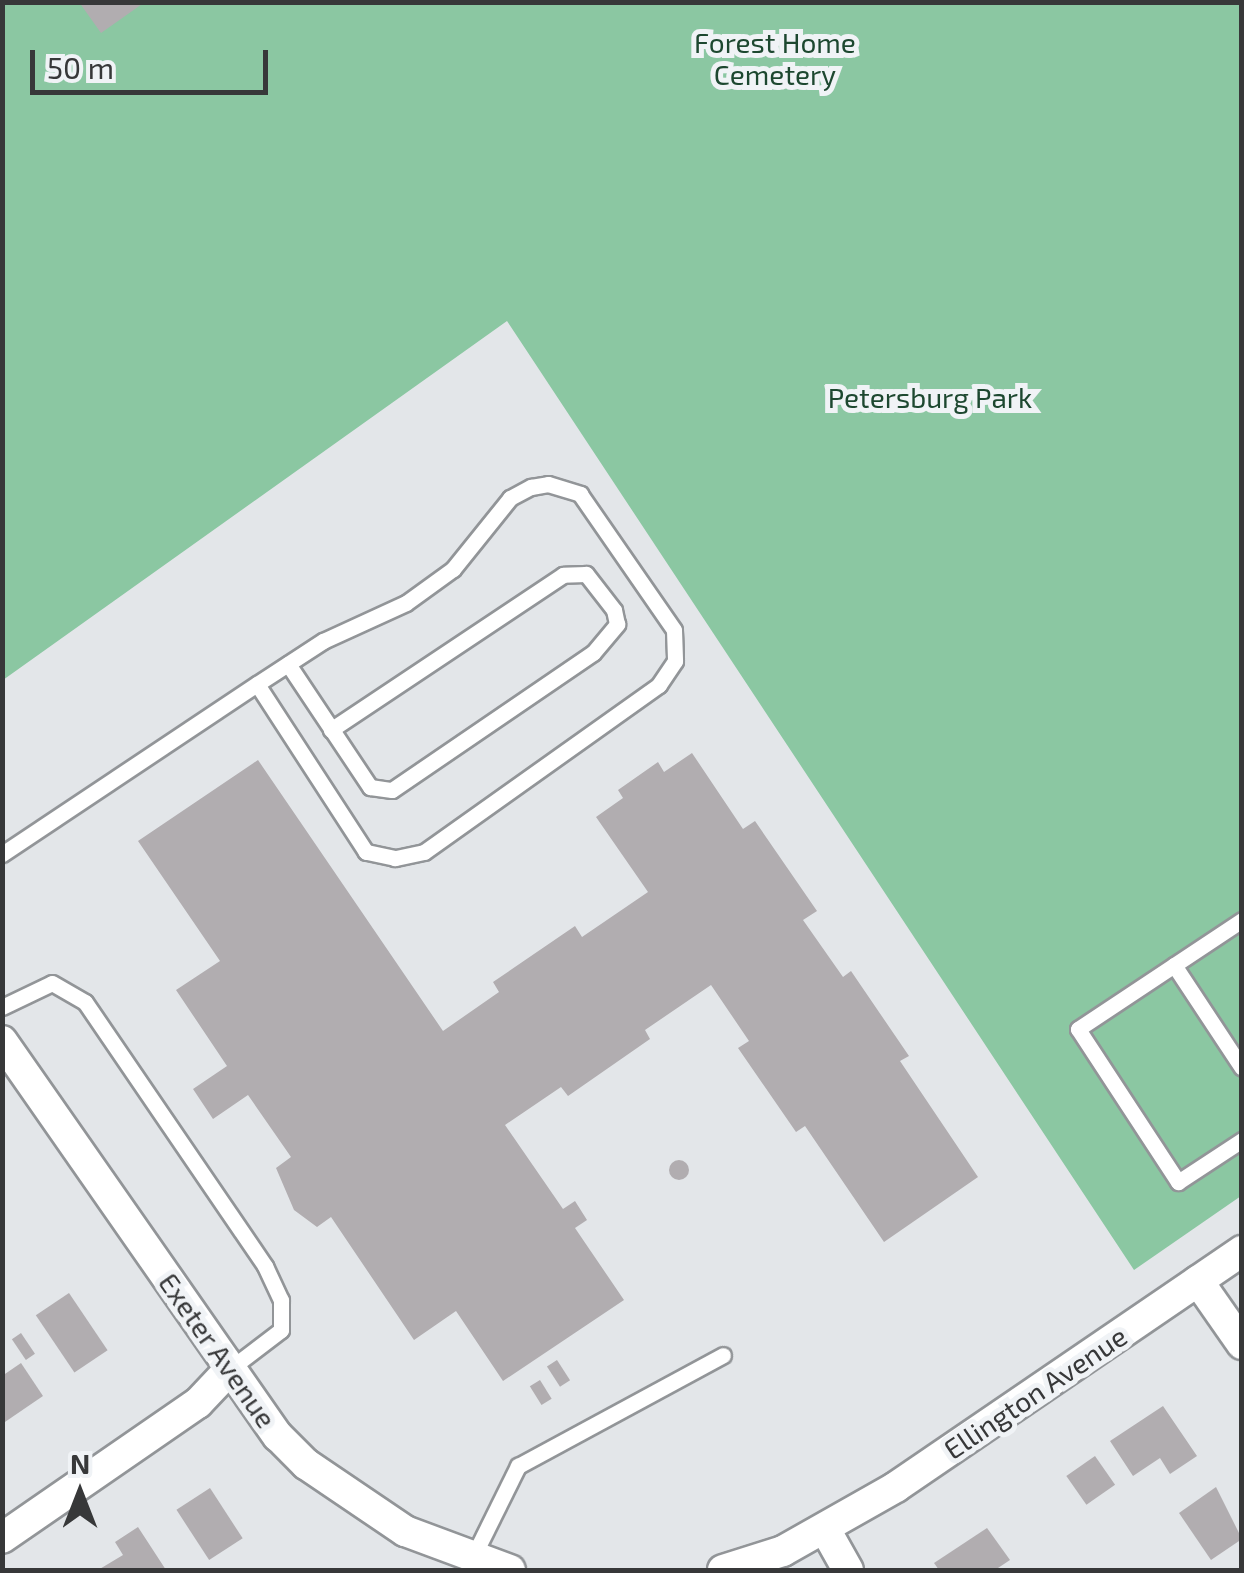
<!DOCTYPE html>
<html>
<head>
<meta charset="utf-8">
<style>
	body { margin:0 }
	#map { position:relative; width:1244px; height:1573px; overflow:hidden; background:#e3e6e9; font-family:"Exo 2",sans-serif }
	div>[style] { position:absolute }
	.green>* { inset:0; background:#8bc7a2 }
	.building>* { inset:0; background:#b1adb0; transform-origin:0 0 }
	.round { border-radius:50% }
	.roads { filter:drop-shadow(2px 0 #929598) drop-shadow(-2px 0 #929598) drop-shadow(0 2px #929598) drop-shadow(0 -2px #929598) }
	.service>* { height:15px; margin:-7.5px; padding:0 7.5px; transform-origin:7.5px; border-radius:7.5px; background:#fff }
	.minor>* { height:30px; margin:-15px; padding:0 15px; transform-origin:15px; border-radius:15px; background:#fff }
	span { translate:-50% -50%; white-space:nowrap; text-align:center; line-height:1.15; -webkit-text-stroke:10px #f0f3f6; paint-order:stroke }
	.park-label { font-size:28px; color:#1d4830 }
	.street-label { font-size:28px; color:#373839 }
	.frame { position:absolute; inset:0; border:5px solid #373839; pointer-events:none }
	.north { position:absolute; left:30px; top:1443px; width:100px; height:100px; -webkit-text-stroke:8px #f0f3f6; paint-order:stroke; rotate:0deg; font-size:28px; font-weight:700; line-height:40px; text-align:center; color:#373839 }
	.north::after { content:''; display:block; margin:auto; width:35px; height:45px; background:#373839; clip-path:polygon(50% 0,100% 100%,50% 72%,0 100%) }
	.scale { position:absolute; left:30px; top:50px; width:238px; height:45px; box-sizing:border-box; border:5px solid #373839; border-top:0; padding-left:12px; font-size:30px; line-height:35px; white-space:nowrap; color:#373839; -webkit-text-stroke:8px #f0f3f6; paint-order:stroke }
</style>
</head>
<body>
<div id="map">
	<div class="green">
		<div style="clip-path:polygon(3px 3px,1241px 3px,1241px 1196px,1134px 1270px,507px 321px,3px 680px)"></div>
	</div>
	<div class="building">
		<div style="clip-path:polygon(79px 2px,145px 2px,101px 33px)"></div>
		<div style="clip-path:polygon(692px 753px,743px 829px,755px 821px,817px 911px,803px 920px,843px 977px,851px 971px,909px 1056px,900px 1061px,978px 1177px,884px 1242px,805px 1126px,796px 1132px,738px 1048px,749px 1041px,711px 985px,645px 1030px,650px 1039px,568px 1096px,561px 1087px,505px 1125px,563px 1209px,575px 1201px,587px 1220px,575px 1228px,624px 1300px,503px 1381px,456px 1311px,414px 1340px,331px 1217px,317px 1227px,294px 1210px,276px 1168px,291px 1157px,248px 1095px,213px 1119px,193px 1089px,227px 1066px,176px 990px,220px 961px,138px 841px,258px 760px,443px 1031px,499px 992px,493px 982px,575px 926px,582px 937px,648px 892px,596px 817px,623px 798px,618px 790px,658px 762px,664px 772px)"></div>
		<div class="round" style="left:669px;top:1160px;width:20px;height:20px"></div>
		<div style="left:69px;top:1293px;width:69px;height:40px;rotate:56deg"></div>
		<div style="left:21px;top:1333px;width:25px;height:11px;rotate:56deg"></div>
		<div style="left:557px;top:1360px;width:24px;height:12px;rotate:57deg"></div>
		<div style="clip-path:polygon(21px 1363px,43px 1396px,2px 1424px,2px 1376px)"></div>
		<div style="left:540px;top:1380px;width:22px;height:12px;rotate:58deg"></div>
		<div style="clip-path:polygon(1163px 1406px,1197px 1456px,1170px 1474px,1160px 1458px,1133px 1476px,1110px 1441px)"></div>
		<div style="left:1095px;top:1456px;width:35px;height:35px;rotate:55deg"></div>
		<div style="clip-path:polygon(1216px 1487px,1242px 1539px,1211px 1560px,1179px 1513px)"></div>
		<div style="left:210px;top:1488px;width:60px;height:40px;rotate:57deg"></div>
		<div style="clip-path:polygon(138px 1527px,166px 1570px,98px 1570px,123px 1555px,115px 1542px)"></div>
		<div style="clip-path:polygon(987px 1528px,1010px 1560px,995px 1570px,939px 1570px,934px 1563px)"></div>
	</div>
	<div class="roads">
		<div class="service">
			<div style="left:288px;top:664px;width:148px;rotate:56.3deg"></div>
			<div style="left:370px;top:787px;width:22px;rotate:8deg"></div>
			<div style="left:392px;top:790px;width:243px;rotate:-34.3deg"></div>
			<div style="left:593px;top:653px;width:38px;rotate:-50deg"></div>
			<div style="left:617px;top:624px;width:14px;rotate:-102deg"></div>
			<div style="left:614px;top:610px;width:46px;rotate:-127.9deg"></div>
			<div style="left:586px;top:574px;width:23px;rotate:178deg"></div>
			<div style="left:563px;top:575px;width:279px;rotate:146.3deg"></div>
			<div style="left:2px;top:854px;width:306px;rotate:-33.7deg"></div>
			<div style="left:257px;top:684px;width:79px;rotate:-33.1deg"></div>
			<div style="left:323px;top:641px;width:91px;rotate:-24.6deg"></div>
			<div style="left:406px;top:603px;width:58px;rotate:-35.9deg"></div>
			<div style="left:453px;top:569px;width:91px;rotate:-51.2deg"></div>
			<div style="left:510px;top:498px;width:24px;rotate:-28deg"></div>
			<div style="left:531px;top:487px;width:17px;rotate:-10deg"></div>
			<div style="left:548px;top:484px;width:34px;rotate:17deg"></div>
			<div style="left:580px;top:494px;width:165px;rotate:55.3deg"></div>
			<div style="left:674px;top:630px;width:31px;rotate:88deg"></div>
			<div style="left:675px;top:661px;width:29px;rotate:124deg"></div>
			<div style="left:659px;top:685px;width:288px;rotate:144.6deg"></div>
			<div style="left:424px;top:852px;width:30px;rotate:168deg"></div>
			<div style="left:395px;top:858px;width:30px;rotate:-168deg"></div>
			<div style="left:366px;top:852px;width:200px;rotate:-123deg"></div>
			<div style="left:1242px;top:920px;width:197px;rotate:146.4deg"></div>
			<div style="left:1078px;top:1029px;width:183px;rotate:56.8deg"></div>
			<div style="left:1178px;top:1182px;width:77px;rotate:-33.3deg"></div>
			<div style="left:1174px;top:965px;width:123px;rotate:56.6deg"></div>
			<div style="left:2px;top:1007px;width:55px;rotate:-25.6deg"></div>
			<div style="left:52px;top:983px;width:38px;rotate:30deg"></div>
			<div style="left:85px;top:1002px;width:320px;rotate:55.7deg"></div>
			<div style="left:265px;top:1266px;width:38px;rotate:65deg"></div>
			<div style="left:281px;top:1300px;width:30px;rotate:90deg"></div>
			<div style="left:281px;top:1330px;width:64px;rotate:142.6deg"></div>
			<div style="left:473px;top:1557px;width:102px;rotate:-63.7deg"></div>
			<div style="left:518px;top:1466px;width:233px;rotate:-28.4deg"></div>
		</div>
		<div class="minor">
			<div style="left:2px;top:1041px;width:482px;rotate:55.1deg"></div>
			<div style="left:278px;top:1436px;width:40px;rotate:45deg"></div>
			<div style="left:306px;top:1464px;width:120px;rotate:34.1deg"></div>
			<div style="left:405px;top:1531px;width:112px;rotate:20.4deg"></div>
			<div style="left:1198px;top:1281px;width:77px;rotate:55.1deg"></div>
			<div style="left:825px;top:1529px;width:47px;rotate:60.7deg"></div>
			<div style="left:2px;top:1538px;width:238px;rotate:-34.6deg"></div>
			<div style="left:198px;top:1403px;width:47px;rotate:-46.7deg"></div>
			<div style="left:723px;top:1570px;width:63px;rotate:-17.6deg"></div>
			<div style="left:783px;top:1551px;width:130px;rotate:-29.5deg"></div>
			<div style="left:896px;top:1487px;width:419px;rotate:-34.3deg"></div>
		</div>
	</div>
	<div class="park-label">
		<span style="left:775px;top:58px">Forest Home<br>Cemetery</span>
		<span style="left:930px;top:397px">Petersburg Park</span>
	</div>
	<div class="street-label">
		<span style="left:218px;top:1350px;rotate:55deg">Exeter Avenue</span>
		<span style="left:1035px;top:1392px;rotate:-34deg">Ellington Avenue</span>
	</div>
	<div class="frame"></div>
	<div class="north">N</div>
	<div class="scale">50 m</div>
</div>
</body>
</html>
